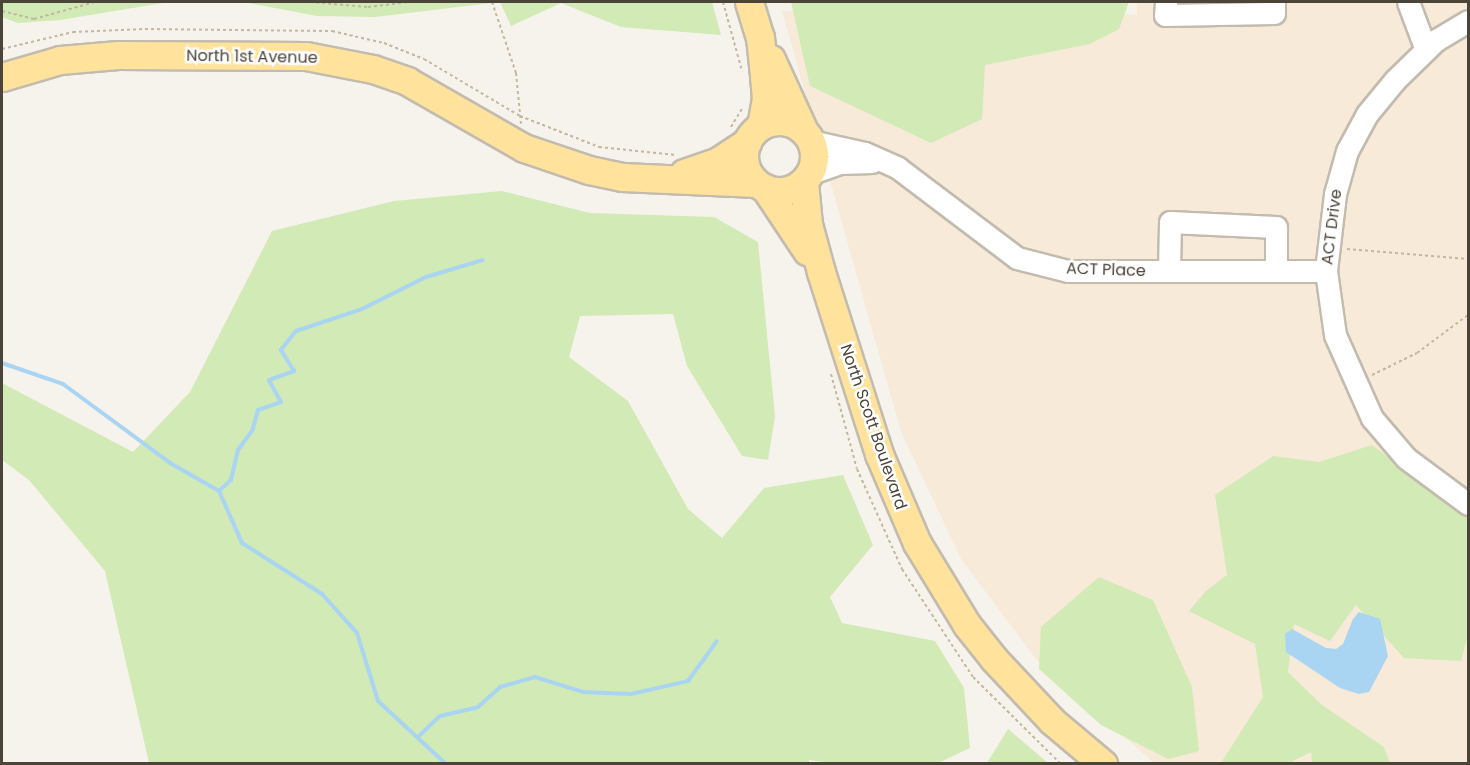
<!DOCTYPE html>
<html>
<head>
<meta charset="utf-8">
<style>
	body { margin:0 }
	#map { position:relative; width:1470px; height:765px; overflow:hidden; background:#f6f3ec; font-family:Poppins,sans-serif }
	div>[style] { position:absolute }
	.commercial>* { inset:0; background:#f7ead8 }
	.green>* { inset:0; background:#d2eab5 }
	.water>* { inset:0; background:#a9d4f2 }
	.stream>* { height:4px; margin:-2px; padding:0 2px; transform-origin:2px; border-radius:2px; background:#a9d4f2 }
	.path>* { height:2px; margin-top:-1px; transform-origin:0; background:repeating-linear-gradient(90deg,#c4b79f 0 3px,transparent 0 6px) }
	.roads { filter:drop-shadow(2px 0 #c2bbae) drop-shadow(-2px 0 #c2bbae) drop-shadow(0 2px #c2bbae) drop-shadow(0 -2px #c2bbae) }
	.minor>* { height:21px; margin:-10.5px; padding:0 10.5px; transform-origin:10.5px; border-radius:10.5px; background:#fff }
	.major>* { height:27px; margin:-13.5px; padding:0 13.5px; transform-origin:13.5px; border-radius:13.5px; background:#ffe39c }
	.major>.ring { margin:-13.5px; padding:0; box-sizing:content-box; background:none; border:27px solid #ffe39c; border-radius:50% }
	span { translate:-50% -50%; white-space:nowrap; text-align:center; line-height:1.15; -webkit-text-stroke:5px #fff; paint-order:stroke }
	.street-label { font-size:16px; color:#4b4439 }
	.frame { position:absolute; inset:0; border:3px solid #4b4439; pointer-events:none }
</style>
</head>
<body>
<div id="map">
	<div class="commercial">
		<div style="clip-path:polygon(1137px 2px,1468px 2px,1468px 763px,1154px 763px,1036px 659px,961px 559px,901px 432px,782px 11px,1137px 15px)"></div>
	</div>
	<div class="green">
		<div style="clip-path:polygon(2px 2px,169px 2px,60px 20px,18px 23px,2px 17px)"></div>
		<div style="clip-path:polygon(243px 2px,712px 2px,721px 35px,621px 27px,561px 3px,511px 26px,500px 2px,375px 17px,317px 16px)"></div>
		<div style="clip-path:polygon(791px 2px,1129px 2px,1119px 29px,1090px 44px,985px 65px,982px 119px,931px 143px,810px 86px)"></div>
		<div style="clip-path:polygon(502px 191px,590px 213px,714px 217px,758px 242px,775px 416px,768px 460px,742px 456px,687px 366px,673px 314px,580px 316px,569px 357px,628px 401px,688px 509px,722px 538px,764px 488px,843px 475px,873px 545px,830px 597px,842px 623px,935px 641px,964px 688px,970px 748px,936px 764px,836px 764px,809px 760px,809px 764px,149px 763px,105px 571px,29px 480px,2px 460px,2px 383px,133px 452px,190px 392px,272px 231px,394px 201px)"></div>
		<div style="clip-path:polygon(1372px 445px,1468px 515px,1468px 635px,1461px 661px,1404px 658px,1356px 605px,1330px 641px,1294px 624px,1288px 672px,1322px 705px,1384px 747px,1390px 763px,1312px 763px,1311px 752px,1289px 763px,1221px 763px,1263px 697px,1255px 644px,1189px 611px,1207px 590px,1227px 575px,1215px 495px,1273px 456px,1319px 462px)"></div>
		<div style="clip-path:polygon(1099px 577px,1153px 600px,1192px 687px,1199px 751px,1168px 759px,1101px 725px,1039px 669px,1041px 627px)"></div>
		<div style="clip-path:polygon(1008px 729px,1048px 763px,987px 763px)"></div>
	</div>
	<div class="water">
		<div style="clip-path:polygon(1359px 612px,1380px 619px,1388px 656px,1369px 692px,1359px 694px,1340px 688px,1286px 652px,1285px 634px,1292px 629px,1326px 648px,1336px 649px,1343px 644px,1353px 619px)"></div>
	</div>
	<div class="stream">
		<div style="left:2px;top:363px;width:65px;rotate:19deg"></div>
		<div style="left:63px;top:384px;width:133px;rotate:36.4deg"></div>
		<div style="left:170px;top:463px;width:56px;rotate:29.7deg"></div>
		<div style="left:219px;top:491px;width:57px;rotate:66.1deg"></div>
		<div style="left:242px;top:543px;width:95px;rotate:32.5deg"></div>
		<div style="left:322px;top:594px;width:52px;rotate:48.1deg"></div>
		<div style="left:357px;top:633px;width:71px;rotate:72.8deg"></div>
		<div style="left:378px;top:701px;width:93px;rotate:42.8deg"></div>
		<div style="left:219px;top:491px;width:16px;rotate:-43deg"></div>
		<div style="left:231px;top:480px;width:31px;rotate:-77deg"></div>
		<div style="left:238px;top:450px;width:24px;rotate:-54deg"></div>
		<div style="left:252px;top:431px;width:22px;rotate:-74deg"></div>
		<div style="left:258px;top:410px;width:24px;rotate:-19deg"></div>
		<div style="left:281px;top:402px;width:25px;rotate:-119deg"></div>
		<div style="left:269px;top:380px;width:27px;rotate:-20deg"></div>
		<div style="left:294px;top:371px;width:25px;rotate:-122deg"></div>
		<div style="left:281px;top:350px;width:24px;rotate:-52deg"></div>
		<div style="left:296px;top:331px;width:70px;rotate:-18.4deg"></div>
		<div style="left:362px;top:309px;width:72px;rotate:-26.6deg"></div>
		<div style="left:426px;top:277px;width:59px;rotate:-16.6deg"></div>
		<div style="left:418px;top:737px;width:30px;rotate:-44deg"></div>
		<div style="left:440px;top:716px;width:39px;rotate:-13deg"></div>
		<div style="left:478px;top:707px;width:30px;rotate:-42deg"></div>
		<div style="left:500px;top:687px;width:36px;rotate:-16deg"></div>
		<div style="left:535px;top:677px;width:50px;rotate:17.4deg"></div>
		<div style="left:583px;top:692px;width:48px;rotate:2.4deg"></div>
		<div style="left:631px;top:694px;width:58px;rotate:-12.8deg"></div>
		<div style="left:688px;top:681px;width:49px;rotate:-54.1deg"></div>
		<div style="left:466px;top:764px;width:3px"></div>
	</div>
	<div class="path">
		<div style="left:310px;top:2px;width:58px;rotate:4.9deg"></div>
		<div style="left:368px;top:7px;width:41px;rotate:-7deg"></div>
		<div style="left:492px;top:2px;width:75px;rotate:71.3deg"></div>
		<div style="left:516px;top:73px;width:51px;rotate:84.4deg"></div>
		<div style="left:723px;top:2px;width:72px;rotate:74.6deg"></div>
		<div style="left:2px;top:11px;width:33px;rotate:14deg"></div>
		<div style="left:34px;top:19px;width:63px;rotate:-15.6deg"></div>
		<div style="left:2px;top:49px;width:73px;rotate:-13.5deg"></div>
		<div style="left:73px;top:32px;width:72px;rotate:-2.4deg"></div>
		<div style="left:145px;top:29px;width:187px;rotate:0.6deg"></div>
		<div style="left:332px;top:31px;width:53px;rotate:13deg"></div>
		<div style="left:384px;top:43px;width:43px;rotate:21.8deg"></div>
		<div style="left:424px;top:59px;width:112px;rotate:30.7deg"></div>
		<div style="left:520px;top:116px;width:85px;rotate:21.4deg"></div>
		<div style="left:599px;top:147px;width:77px;rotate:5.9deg"></div>
		<div style="left:731px;top:127px;width:21px;rotate:-59deg"></div>
		<div style="left:1347px;top:249px;width:121px;rotate:4.7deg"></div>
		<div style="left:831px;top:374px;width:98px;rotate:74.7deg"></div>
		<div style="left:857px;top:469px;width:110px;rotate:65.8deg"></div>
		<div style="left:902px;top:569px;width:129px;rotate:56.7deg"></div>
		<div style="left:973px;top:677px;width:124px;rotate:44.7deg"></div>
		<div style="left:1372px;top:375px;width:50px;rotate:-26.1deg"></div>
		<div style="left:1417px;top:353px;width:64px;rotate:-36.7deg"></div>
	</div>
	<div class="roads">
		<div class="minor">
			<div style="left:1166px;top:2px;width:13px;rotate:94deg"></div>
			<div style="left:1165px;top:15px;width:109px;rotate:-1.1deg"></div>
			<div style="left:1274px;top:13px;width:11px;rotate:-90deg"></div>
			<div style="left:1408px;top:2px;width:51px;rotate:69.4deg"></div>
			<div style="left:1468px;top:21px;width:37px;rotate:149deg"></div>
			<div style="left:1436px;top:40px;width:57px;rotate:135.7deg"></div>
			<div style="left:1395px;top:80px;width:44px;rotate:129.5deg"></div>
			<div style="left:1367px;top:114px;width:42px;rotate:118.4deg"></div>
			<div style="left:1347px;top:151px;width:45px;rotate:105.6deg"></div>
			<div style="left:1335px;top:194px;width:78px;rotate:96.7deg"></div>
			<div style="left:1326px;top:271px;width:65px;rotate:82deg"></div>
			<div style="left:1335px;top:335px;width:91px;rotate:66deg"></div>
			<div style="left:1372px;top:418px;width:52px;rotate:49.6deg"></div>
			<div style="left:1406px;top:458px;width:77px;rotate:36.6deg"></div>
			<div style="left:811px;top:141px;width:55px;rotate:12.5deg"></div>
			<div style="left:865px;top:153px;width:36px;rotate:24deg"></div>
			<div style="left:898px;top:168px;width:149px;rotate:37.1deg"></div>
			<div style="left:1017px;top:258px;width:53px;rotate:14.3deg"></div>
			<div style="left:1068px;top:271px;width:258px"></div>
			<div style="left:811px;top:173px;width:31px;rotate:-19deg"></div>
			<div style="left:840px;top:163px;width:32px;rotate:-2deg"></div>
			<div style="left:1169px;top:271px;width:49px;rotate:-88.8deg"></div>
			<div style="left:1170px;top:222px;width:106px;rotate:2.7deg"></div>
			<div style="left:1276px;top:227px;width:44px;rotate:90deg"></div>
		</div>
		<div class="major">
			<div style="left:749px;top:2px;width:37px;rotate:73deg"></div>
			<div style="left:760px;top:37px;width:39px;rotate:84deg"></div>
			<div style="left:764px;top:76px;width:22px;rotate:85deg"></div>
			<div style="left:766px;top:98px;width:27px;rotate:100deg"></div>
			<div style="left:771px;top:59px;width:77px;rotate:65.4deg"></div>
			<div style="left:2px;top:77px;width:60px;rotate:-16.3deg"></div>
			<div style="left:60px;top:60px;width:58px;rotate:-4.9deg"></div>
			<div style="left:118px;top:55px;width:188px;rotate:0.3deg"></div>
			<div style="left:306px;top:56px;width:68px;rotate:11deg"></div>
			<div style="left:373px;top:69px;width:36px;rotate:19deg"></div>
			<div style="left:407px;top:81px;width:135px;rotate:29.8deg"></div>
			<div style="left:524px;top:148px;width:69px;rotate:18.7deg"></div>
			<div style="left:589px;top:170px;width:34px;rotate:12deg"></div>
			<div style="left:622px;top:177px;width:134px;rotate:2.6deg"></div>
			<div class="ring" style="left:744px;top:121px;width:43px;height:43px"></div>
			<div style="left:684px;top:173px;width:36px;rotate:-19deg"></div>
			<div style="left:718px;top:161px;width:35px;rotate:-33deg"></div>
			<div style="left:804px;top:182px;width:42px;rotate:84.6deg"></div>
			<div style="left:808px;top:224px;width:50px;rotate:74.8deg"></div>
			<div style="left:821px;top:272px;width:191px;rotate:72.3deg"></div>
			<div style="left:879px;top:454px;width:97px;rotate:66.9deg"></div>
			<div style="left:917px;top:543px;width:96px;rotate:58.6deg"></div>
			<div style="left:967px;top:625px;width:43px;rotate:51.5deg"></div>
			<div style="left:994px;top:659px;width:85px;rotate:46.9deg"></div>
			<div style="left:1052px;top:721px;width:67px;rotate:40.1deg"></div>
			<div style="left:765px;top:188px;width:76px;rotate:56.3deg"></div>
		</div>
	</div>
	<div class="street-label">
		<span style="left:252px;top:57px;rotate:1deg">North 1st Avenue</span>
		<span style="left:1332px;top:227px;rotate:-83deg">ACT Drive</span>
		<span style="left:1106px;top:270px;rotate:2deg">ACT Place</span>
		<span style="left:873px;top:427px;rotate:71deg">North Scott Boulevard</span>
	</div>
	<div class="frame"></div>
</div>
</body>
</html>
